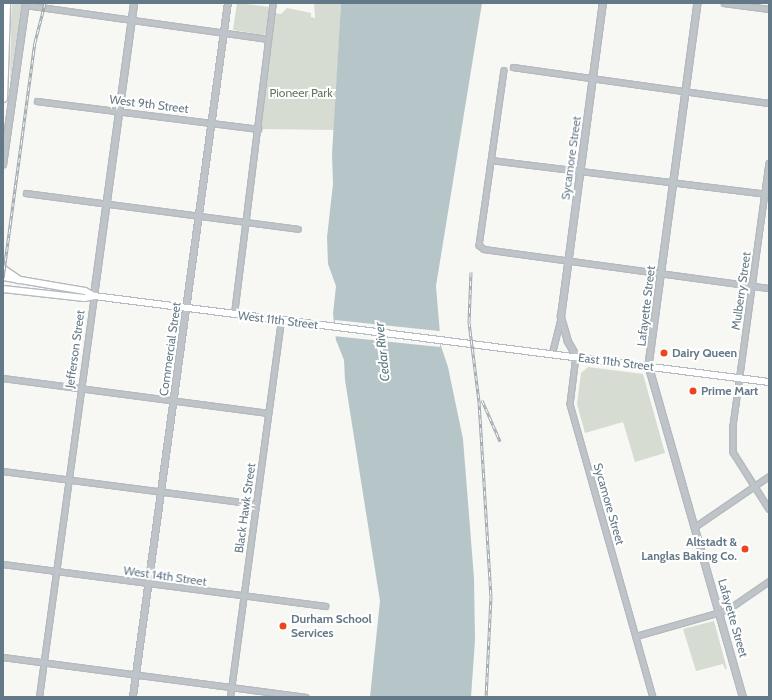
<!DOCTYPE html>
<html>
<head>
<meta charset="utf-8">
<style>
	body { margin:0 }
	#map { position:relative; width:772px; height:700px; overflow:hidden; background:#f7f7f4; font-family:Cabin,sans-serif }
	div>[style] { position:absolute }
	.green>* { inset:0; background:#d7dcd3 }
	.water>* { inset:0; background:#b6c5c8 }
	.pier>* { inset:0; background:#f7f7f4; transform-origin:0 0 }
	.roads { filter:drop-shadow(1px 0 #b4babf) drop-shadow(-1px 0 #b4babf) drop-shadow(0 1px #b4babf) drop-shadow(0 -1px #b4babf) }
	.minor>* { height:4.5px; margin:-2.25px; padding:0 2.25px; transform-origin:2.25px; border-radius:2.25px; background:#bfc4c8 }
	.tertiary>* { height:5.5px; margin:-2.75px; padding:0 2.75px; transform-origin:2.75px; border-radius:2.75px; background:#bfc4c8 }
	.secondary>* { height:6px; margin:-3px; padding:0 3px; transform-origin:3px; border-radius:3px; background:#fff }
	.trunk>* { height:7px; margin:-3.5px; padding:0 3.5px; transform-origin:3.5px; border-radius:3.5px; background:#fff }
	.motorway>* { height:8px; margin:-4px; padding:0 4px; transform-origin:4px; border-radius:4px; background:#fff }
	.rail>* { height:3px; margin-top:-1.5px; transform-origin:0; background:repeating-linear-gradient(90deg,#fff 0 4.5px,#a0a8ae 0 9px); box-sizing:border-box; border-block:1px solid #a0a8ae }
	.dots>* { width:11px; height:11px; translate:-50% -50%; box-sizing:border-box; border:2px solid #fff; border-radius:50% }
	span { translate:-50% -50%; white-space:nowrap; text-align:center; line-height:1.15; -webkit-text-stroke:4px #fff; paint-order:stroke }
	.park-label { font-size:12px; color:#667860 }
	.street-label { font-size:12px; color:#647987 }
	.poi-label { font-size:12px; color:#647987; font-weight:700 }
	.left { translate:0 -50%; text-align:left }
	.right { translate:-100% -50%; text-align:right }
	.water-label { font-size:13px; color:#607b83; font-style:italic }
	.frame { position:absolute; inset:0; border:4px solid #647987; pointer-events:none }
</style>
</head>
<body>
<div id="map">
	<div class="green">
		<div style="clip-path:polygon(12px 3px,22px 3px,10px 83px,11px 20px)"></div>
		<div style="clip-path:polygon(237px 3px,270px 7px,267px 33px,263px 35px,233px 30px)"></div>
		<div style="clip-path:polygon(314px 3px,341px 3px,334px 130px,261px 129px,274px 13px,281px 14px,287px 8px,311px 13px,311px 17px,315px 18px)"></div>
		<div style="clip-path:polygon(588px 367px,643px 374px,665px 453px,635px 462px,623px 422px,585px 433px,577px 404px,581px 373px)"></div>
		<div style="clip-path:polygon(714px 621px,727px 669px,725px 669px,723px 664px,696px 671px,683px 629px)"></div>
	</div>
	<div class="water">
		<div style="clip-path:polygon(341px 3px,482px 3px,436px 286px,441px 346px,448px 367px,463px 439px,474px 578px,475px 640px,471px 697px,370px 697px,380px 601px,345px 380px,344px 360px,336px 340px,333px 314px,336px 286px,328px 264px,327px 237px,333px 184px,332px 154px)"></div>
	</div>
	<div class="pier">
		<div style="left:335px;top:320px;width:107px;height:16px;rotate:6deg"></div>
	</div>
	<div class="roads">
		<div class="minor">
			<div style="left:724px;top:3px;width:45px;rotate:7.6deg"></div>
			<div style="left:26px;top:5px;width:244px;rotate:8deg"></div>
			<div style="left:513px;top:67px;width:259px;rotate:8deg"></div>
			<div style="left:504px;top:70px;width:177px;rotate:98.1deg"></div>
			<div style="left:479px;top:245px;width:6px;rotate:39deg"></div>
			<div style="left:484px;top:249px;width:288px;rotate:7.8deg"></div>
			<div style="left:37px;top:101px;width:223px;rotate:7.2deg"></div>
			<div style="left:491px;top:160px;width:280px;rotate:7deg"></div>
			<div style="left:769px;top:163px;width:265px;rotate:97.8deg"></div>
			<div style="left:733px;top:426px;width:26px;rotate:90deg"></div>
			<div style="left:733px;top:452px;width:67px;rotate:57.7deg"></div>
			<div style="left:26px;top:193px;width:274px;rotate:7.5deg"></div>
			<div style="left:234px;top:314px;width:313px;rotate:-82.9deg"></div>
			<div style="left:552px;top:353px;width:36px;rotate:-76deg"></div>
			<div style="left:576px;top:356px;width:48px;rotate:97.1deg"></div>
			<div style="left:570px;top:404px;width:305px;rotate:74.2deg"></div>
			<div style="left:3px;top:378px;width:267px;rotate:7.5deg"></div>
			<div style="left:3px;top:471px;width:255px;rotate:7.4deg"></div>
			<div style="left:696px;top:526px;width:88px;rotate:-34.4deg"></div>
			<div style="left:3px;top:564px;width:325px;rotate:7.4deg"></div>
			<div style="left:636px;top:636px;width:95px;rotate:-15.9deg"></div>
			<div style="left:727px;top:610px;width:51px;rotate:-34.6deg"></div>
			<div style="left:3px;top:657px;width:305px;rotate:7.5deg"></div>
			<div style="left:39px;top:697px;width:405px;rotate:-82.2deg"></div>
			<div style="left:230px;top:697px;width:379px;rotate:-82.3deg"></div>
		</div>
		<div class="tertiary">
			<div style="left:698px;top:3px;width:366px;rotate:97.7deg"></div>
			<div style="left:649px;top:366px;width:344px;rotate:74.1deg"></div>
			<div style="left:3px;top:165px;width:164px;rotate:-81.9deg"></div>
			<div style="left:94px;top:296px;width:296px;rotate:-82.2deg"></div>
			<div style="left:576px;top:356px;width:16px;rotate:-120deg"></div>
			<div style="left:568px;top:342px;width:26px;rotate:-106deg"></div>
			<div style="left:561px;top:317px;width:317px;rotate:-82.4deg"></div>
			<div style="left:133px;top:697px;width:700px;rotate:-82.21deg"></div>
		</div>
		<div class="secondary">
			<div style="left:3px;top:277px;width:83px;rotate:9.7deg"></div>
			<div style="left:85px;top:291px;width:10px;rotate:29deg"></div>
			<div style="left:3px;top:289px;width:82px;rotate:6.3deg"></div>
			<div style="left:85px;top:298px;width:9px;rotate:-13deg"></div>
			<div style="left:94px;top:296px;width:680px;rotate:7.26deg"></div>
		</div>
		<div class="trunk">
			<div style="left:3px;top:98px;width:26px;rotate:-88deg"></div>
			<div style="left:3px;top:269px;width:18px;rotate:34deg"></div>
		</div>
		<div class="motorway">
			<div style="left:4px;top:72px;width:69px;rotate:-88.3deg"></div>
		</div>
	</div>
	<div class="rail">
		<div style="left:471px;top:272px;width:50px;rotate:92.3deg"></div>
		<div style="left:469px;top:322px;width:80px;rotate:82.8deg"></div>
		<div style="left:479px;top:401px;width:195px;rotate:86.5deg"></div>
		<div style="left:491px;top:596px;width:101px;rotate:92.8deg"></div>
		<div style="left:3px;top:278px;width:238px;rotate:-82.3deg"></div>
		<div style="left:35px;top:42px;width:40px;rotate:-75.6deg"></div>
		<div style="left:482px;top:400px;width:45px;rotate:66.3deg"></div>
	</div>
	<div class="dots">
		<div style="left:664px;top:353px;background:#ed431e"></div>
		<div style="left:693px;top:391px;background:#ed431e"></div>
		<div style="left:745px;top:549px;background:#ed431e"></div>
		<div style="left:283px;top:626px;background:#ed431e"></div>
	</div>
	<div class="park-label">
		<span style="left:301px;top:93px">Pioneer Park</span>
	</div>
	<div class="street-label">
		<span style="left:149px;top:104px;rotate:7deg">West 9th Street</span>
		<span style="left:571px;top:158px;rotate:-82deg">Sycamore Street</span>
		<span style="left:741px;top:291px;rotate:-82deg">Mulberry Street</span>
		<span style="left:646px;top:306px;rotate:-83deg">Lafayette Street</span>
		<span style="left:278px;top:320px;rotate:7deg">West 11th Street</span>
		<span style="left:75px;top:349px;rotate:-82deg">Jefferson Street</span>
		<span style="left:170px;top:349px;rotate:-82deg">Commercial Street</span>
		<span style="left:616px;top:362px;rotate:7deg">East 11th Street</span>
		<span style="left:609px;top:504px;rotate:74deg">Sycamore Street</span>
		<span style="left:245px;top:508px;rotate:-82deg">Black Hawk Street</span>
		<span style="left:165px;top:576px;rotate:8deg">West 14th Street</span>
		<span style="left:733px;top:618px;rotate:74deg">Lafayette Street</span>
	</div>
	<div class="poi-label">
		<span class="left" style="left:672px;top:353px">Dairy Queen</span>
		<span class="left" style="left:701px;top:391px">Prime Mart</span>
		<span class="right" style="left:737px;top:549px">Altstadt &amp;<br>Langlas Baking Co.</span>
		<span class="left" style="left:291px;top:626px">Durham School<br>Services</span>
	</div>
	<div class="water-label">
		<span style="left:382px;top:352px;rotate:-96deg">Cedar River</span>
	</div>
	<div class="frame"></div>
</div>
</body>
</html>
